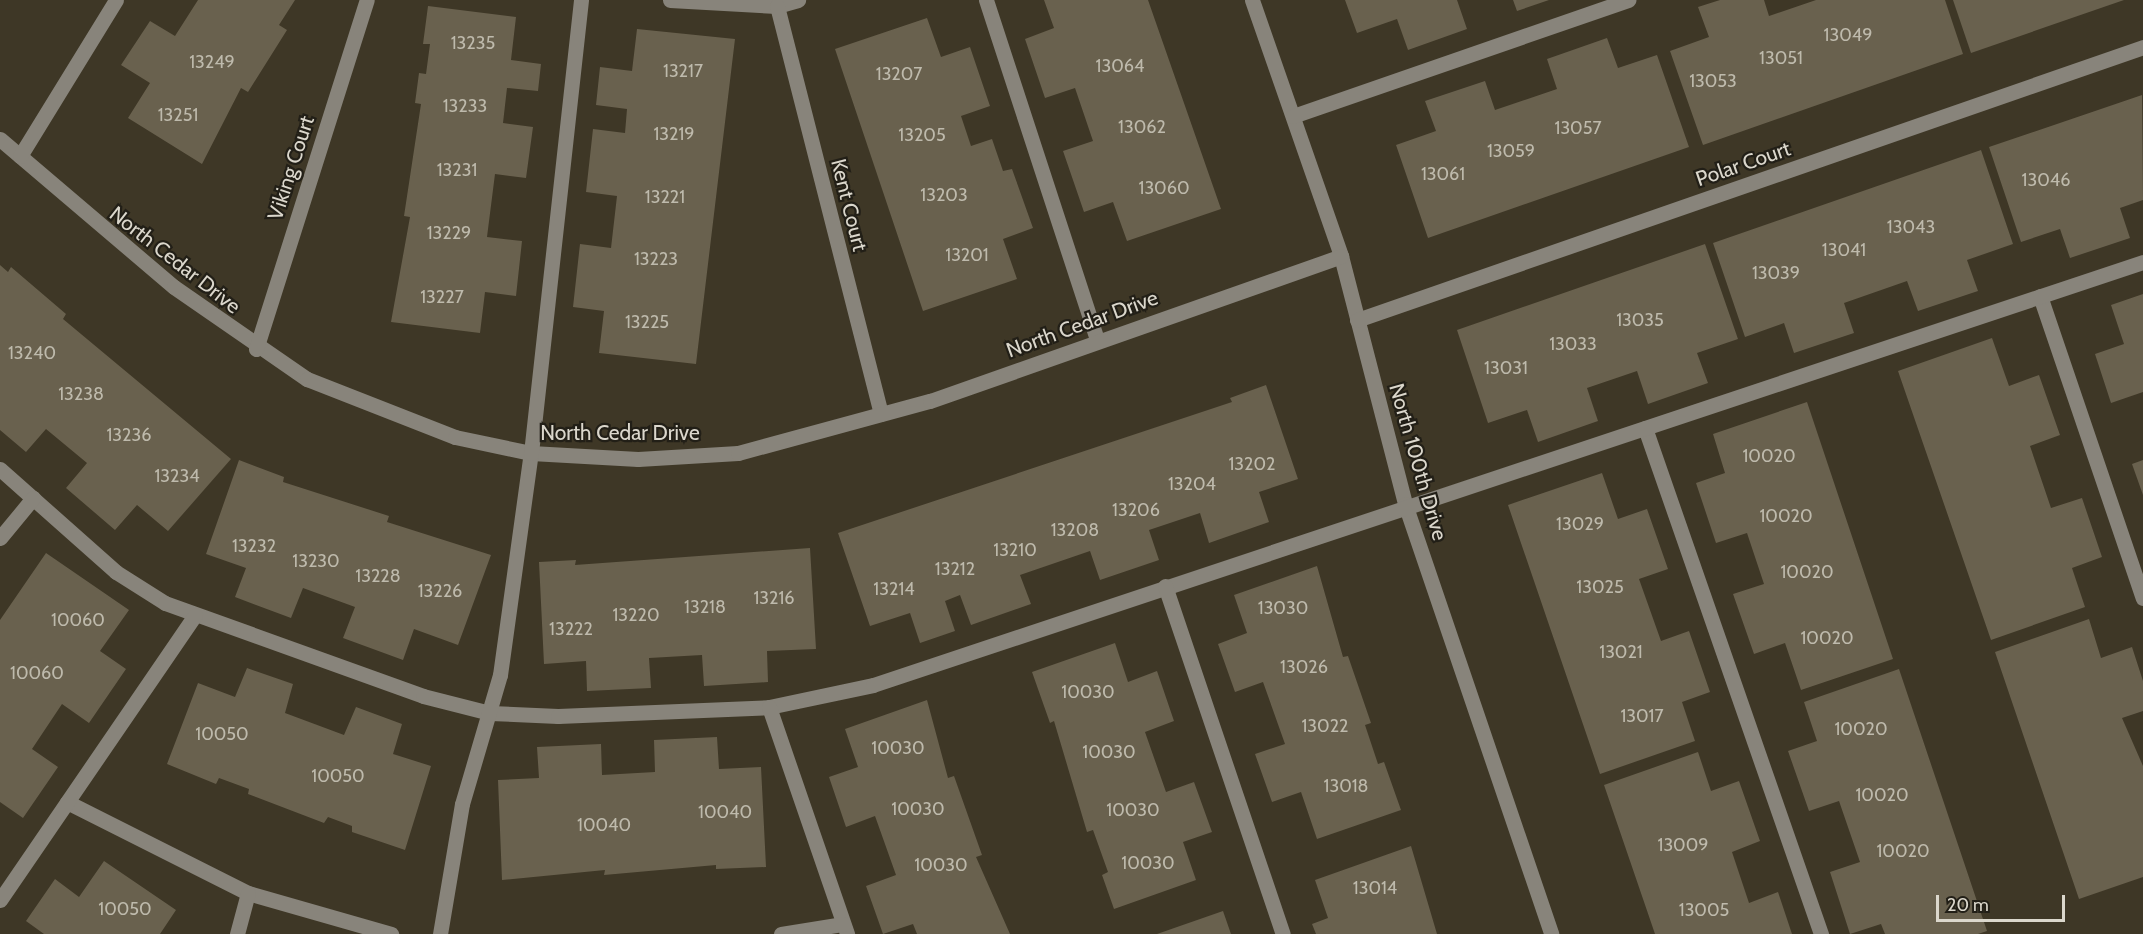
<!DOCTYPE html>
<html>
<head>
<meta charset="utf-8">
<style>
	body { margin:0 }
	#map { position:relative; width:2143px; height:934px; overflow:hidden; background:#3e3726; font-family:Cabin,sans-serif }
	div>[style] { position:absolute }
	.building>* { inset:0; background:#69614e }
	.minor>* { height:15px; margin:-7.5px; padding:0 7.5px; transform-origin:7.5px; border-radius:7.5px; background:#88847b }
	span { translate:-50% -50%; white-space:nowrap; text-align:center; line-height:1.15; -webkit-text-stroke:4.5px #221f17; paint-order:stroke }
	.number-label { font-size:18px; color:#bebaac }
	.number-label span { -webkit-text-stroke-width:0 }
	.street-label { font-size:21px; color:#dbd7cc }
	.scale { position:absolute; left:1936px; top:895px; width:129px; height:27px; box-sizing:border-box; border:3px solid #dbd7cc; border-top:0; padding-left:8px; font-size:18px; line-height:21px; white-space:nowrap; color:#dbd7cc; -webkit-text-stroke:4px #221f17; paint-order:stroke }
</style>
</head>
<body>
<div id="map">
	<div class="building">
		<div style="clip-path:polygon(198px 0,295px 0,279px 25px,287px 30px,248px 92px,241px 88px,202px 164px,128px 118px,150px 83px,121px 65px,150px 21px,175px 36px)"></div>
		<div style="clip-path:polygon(1044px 0,1148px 0,1221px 209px,1127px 241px,1113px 202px,1084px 212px,1063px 151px,1093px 141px,1075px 88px,1045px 98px,1025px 39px,1054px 28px)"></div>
		<div style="clip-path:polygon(1345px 0,1457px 0,1467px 29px,1408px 50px,1397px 19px,1357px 33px)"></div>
		<div style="clip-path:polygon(1513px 0,1549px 0,1517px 11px)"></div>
		<div style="clip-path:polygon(1720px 0,1764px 0,1769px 16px,1816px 0,1945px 0,1963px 54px,1703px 145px,1670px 51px,1709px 37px,1698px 7px)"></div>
		<div style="clip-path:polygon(1953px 0,2124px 0,1971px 53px)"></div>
		<div style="clip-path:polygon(428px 6px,516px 17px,511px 60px,541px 64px,538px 91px,507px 88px,503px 123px,533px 127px,526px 178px,495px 174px,487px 237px,522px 241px,516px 296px,485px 292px,480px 333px,391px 322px,410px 217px,404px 216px,421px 104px,415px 103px,419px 73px,426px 74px,430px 44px,423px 44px)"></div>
		<div style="clip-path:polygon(927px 18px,941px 57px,970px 47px,990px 106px,961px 116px,971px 146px,992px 139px,1003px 171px,1012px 169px,1033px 228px,1003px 239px,1017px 279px,923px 311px,835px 49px)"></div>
		<div style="clip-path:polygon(637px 29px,735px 39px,696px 364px,599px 353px,604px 311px,573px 307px,580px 244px,611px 248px,617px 196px,586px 192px,593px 129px,625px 133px,627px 109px,596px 105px,600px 67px,632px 71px)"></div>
		<div style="clip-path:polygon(1607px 38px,1618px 68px,1657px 55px,1689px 147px,1428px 238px,1396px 145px,1436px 131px,1425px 101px,1485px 81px,1495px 110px,1557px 89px,1547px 59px)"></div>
		<div style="clip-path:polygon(2142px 95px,2143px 200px,2120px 208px,2130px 238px,2070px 258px,2060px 229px,2021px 242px,1989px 147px)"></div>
		<div style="clip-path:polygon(1981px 150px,2013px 244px,1967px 260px,1978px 291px,1918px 311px,1907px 281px,1844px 303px,1854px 333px,1794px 353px,1784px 323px,1745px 337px,1713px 243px)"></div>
		<div style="clip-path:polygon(1705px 244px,1738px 339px,1697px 353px,1708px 383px,1648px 404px,1637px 371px,1587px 388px,1598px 421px,1538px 442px,1527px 410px,1488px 423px,1457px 330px)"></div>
		<div style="clip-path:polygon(0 265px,8px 272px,11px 267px,66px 314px,63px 319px,231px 459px,168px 531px,137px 505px,115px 530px,66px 488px,87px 463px,46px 429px,26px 452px,0 430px)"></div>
		<div style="clip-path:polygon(2143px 294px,2143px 392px,2111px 403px,2095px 354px,2124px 344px,2111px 305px)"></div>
		<div style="clip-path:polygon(1992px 338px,2009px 386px,2039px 375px,2060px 435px,2030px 446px,2051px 508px,2082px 498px,2102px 557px,2072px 568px,2085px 607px,1991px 640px,1898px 371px)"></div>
		<div style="clip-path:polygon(1266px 385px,1298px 479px,1259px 492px,1269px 522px,1209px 543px,1200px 513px,1149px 530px,1159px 560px,1100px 580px,1090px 551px,1020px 575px,1031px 604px,971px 625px,960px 595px,945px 601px,955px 631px,920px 643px,910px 613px,870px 626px,838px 533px,1232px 402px,1230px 398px)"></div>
		<div style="clip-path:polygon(1807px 402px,1893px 659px,1801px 690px,1785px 643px,1754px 654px,1733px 594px,1764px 584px,1747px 533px,1716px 543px,1696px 483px,1725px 473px,1713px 434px)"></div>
		<div style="clip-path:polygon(239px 460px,284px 477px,283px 482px,389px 516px,387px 522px,491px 555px,458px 645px,414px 629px,403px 660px,343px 638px,355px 607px,303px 588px,291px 618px,235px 597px,246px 568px,206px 554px)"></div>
		<div style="clip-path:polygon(2143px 460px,2143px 495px,2132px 464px)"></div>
		<div style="clip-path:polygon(1602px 473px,1618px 519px,1647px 509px,1668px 569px,1639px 579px,1661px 641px,1689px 631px,1710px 692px,1682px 702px,1695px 741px,1600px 774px,1508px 505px)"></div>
		<div style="clip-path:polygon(810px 548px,816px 649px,767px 651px,768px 682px,704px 686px,702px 655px,649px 658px,651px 688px,587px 691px,586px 661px,544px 664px,539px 562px,576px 560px,575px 565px)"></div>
		<div style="clip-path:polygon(46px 553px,129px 610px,100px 651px,126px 669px,89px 723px,62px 704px,32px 749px,58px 767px,23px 818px,0 802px,0 620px)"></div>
		<div style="clip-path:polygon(1317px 566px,1343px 657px,1348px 656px,1371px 723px,1365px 725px,1378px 764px,1384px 762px,1401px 810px,1317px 839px,1301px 792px,1272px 802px,1255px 754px,1285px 744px,1263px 682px,1235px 692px,1218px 644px,1247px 633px,1234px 595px)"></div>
		<div style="clip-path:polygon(2089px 619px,2101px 658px,2132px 647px,2143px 681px,2143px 711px,2122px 718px,2143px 766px,2143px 877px,2079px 899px,1995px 652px)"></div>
		<div style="clip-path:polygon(1115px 643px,1128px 682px,1157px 671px,1174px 721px,1145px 732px,1166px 792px,1194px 782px,1212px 832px,1183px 842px,1196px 880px,1114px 909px,1102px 875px,1108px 872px,1093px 830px,1087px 832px,1054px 721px,1050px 723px,1032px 672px)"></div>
		<div style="clip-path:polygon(247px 668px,293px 684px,285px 713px,344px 735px,356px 707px,402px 724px,393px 754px,431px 766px,405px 850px,352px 832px,352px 826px,328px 817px,324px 823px,248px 794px,249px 789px,219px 778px,216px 784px,167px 764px,198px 683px,235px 697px)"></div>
		<div style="clip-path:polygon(1899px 669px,1987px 931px,1978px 934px,1885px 934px,1881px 924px,1850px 934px,1830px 872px,1860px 862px,1839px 801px,1809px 811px,1788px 751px,1817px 741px,1804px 702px)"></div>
		<div style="clip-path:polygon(927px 700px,948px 778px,954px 776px,982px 855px,976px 857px,1010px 934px,917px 934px,913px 924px,883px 934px,866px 886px,896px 875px,875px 816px,846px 827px,829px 777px,858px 767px,845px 729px)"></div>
		<div style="clip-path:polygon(717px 737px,719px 769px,761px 767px,766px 867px,716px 869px,716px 865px,604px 875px,605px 870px,502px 880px,498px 780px,539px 778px,537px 747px,601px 744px,602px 775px,655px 772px,654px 740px)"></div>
		<div style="clip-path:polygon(1698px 752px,1711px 791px,1739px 781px,1760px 841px,1732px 852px,1749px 903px,1778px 892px,1792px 934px,1655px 934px,1604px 785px)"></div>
		<div style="clip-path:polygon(1411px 846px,1437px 934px,1316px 934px,1312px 924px,1328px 918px,1315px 880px)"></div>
		<div style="clip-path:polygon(104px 861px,176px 910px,160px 934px,44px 934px,26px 921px,55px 879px,79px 897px)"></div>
		<div style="clip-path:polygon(1223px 911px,1231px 934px,1157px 934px)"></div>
	</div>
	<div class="minor">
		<div style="left:670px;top:0;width:107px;rotate:3.2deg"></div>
		<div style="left:777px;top:6px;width:22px;rotate:-16deg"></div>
		<div style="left:986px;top:0;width:358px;rotate:71.9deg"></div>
		<div style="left:1252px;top:0;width:271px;rotate:70.8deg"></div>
		<div style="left:1341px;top:256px;width:256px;rotate:75.5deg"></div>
		<div style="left:1405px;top:504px;width:454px;rotate:71.2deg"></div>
		<div style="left:777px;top:6px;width:421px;rotate:75.7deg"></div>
		<div style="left:1293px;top:116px;width:355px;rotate:-19.1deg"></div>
		<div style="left:0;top:139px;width:228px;rotate:40.4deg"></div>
		<div style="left:174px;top:287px;width:162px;rotate:34.7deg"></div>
		<div style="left:307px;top:379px;width:159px;rotate:21.4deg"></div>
		<div style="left:455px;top:437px;width:78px;rotate:11.9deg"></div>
		<div style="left:531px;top:453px;width:107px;rotate:3.2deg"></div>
		<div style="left:638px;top:459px;width:100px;rotate:-3.4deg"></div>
		<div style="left:738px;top:453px;width:199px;rotate:-15.2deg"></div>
		<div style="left:930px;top:401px;width:436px;rotate:-19.4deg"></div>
		<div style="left:20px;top:156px;width:183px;rotate:-58.4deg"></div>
		<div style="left:2040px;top:296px;width:319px;rotate:71.2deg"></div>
		<div style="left:1357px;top:320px;width:832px;rotate:-19.15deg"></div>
		<div style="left:256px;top:349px;width:366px;rotate:-72.4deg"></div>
		<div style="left:1645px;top:428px;width:536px;rotate:70.82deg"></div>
		<div style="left:0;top:469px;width:155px;rotate:41.6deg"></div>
		<div style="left:116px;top:572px;width:58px;rotate:32.3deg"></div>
		<div style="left:165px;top:603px;width:274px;rotate:19.8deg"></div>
		<div style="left:423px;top:696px;width:69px;rotate:14.2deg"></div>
		<div style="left:490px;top:713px;width:68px;rotate:2.5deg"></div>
		<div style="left:558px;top:716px;width:211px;rotate:-2.4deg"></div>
		<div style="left:769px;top:707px;width:106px;rotate:-11.9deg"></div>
		<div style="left:873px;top:685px;width:1339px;rotate:-18.42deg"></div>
		<div style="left:0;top:538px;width:52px;rotate:-50.5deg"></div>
		<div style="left:1165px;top:586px;width:367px;rotate:71.3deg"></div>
		<div style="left:769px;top:707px;width:240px;rotate:71deg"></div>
		<div style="left:67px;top:802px;width:203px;rotate:26.7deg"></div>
		<div style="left:248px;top:893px;width:149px;rotate:16deg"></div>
		<div style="left:0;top:900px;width:345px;rotate:-55.6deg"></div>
		<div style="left:237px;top:934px;width:42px;rotate:-75deg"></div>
		<div style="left:440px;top:934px;width:132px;rotate:-80.4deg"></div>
		<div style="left:462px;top:804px;width:134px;rotate:-73.6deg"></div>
		<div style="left:500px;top:675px;width:224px;rotate:-82.1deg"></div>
		<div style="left:531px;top:453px;width:456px;rotate:-83.7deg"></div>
		<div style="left:781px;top:934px;width:63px;rotate:-9.2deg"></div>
	</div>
	<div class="number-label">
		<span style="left:1848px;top:35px">13049</span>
		<span style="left:473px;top:43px">13235</span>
		<span style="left:1781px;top:58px">13051</span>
		<span style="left:212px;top:62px">13249</span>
		<span style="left:1120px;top:66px">13064</span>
		<span style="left:683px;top:71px">13217</span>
		<span style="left:899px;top:74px">13207</span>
		<span style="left:1713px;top:81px">13053</span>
		<span style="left:465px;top:106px">13233</span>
		<span style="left:178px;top:115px">13251</span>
		<span style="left:1142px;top:127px">13062</span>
		<span style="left:1578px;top:128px">13057</span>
		<span style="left:674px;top:134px">13219</span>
		<span style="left:922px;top:135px">13205</span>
		<span style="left:1511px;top:151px">13059</span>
		<span style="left:457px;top:170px">13231</span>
		<span style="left:1443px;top:174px">13061</span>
		<span style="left:2046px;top:180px">13046</span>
		<span style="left:1164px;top:188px">13060</span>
		<span style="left:944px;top:195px">13203</span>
		<span style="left:665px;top:197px">13221</span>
		<span style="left:1911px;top:227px">13043</span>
		<span style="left:449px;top:233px">13229</span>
		<span style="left:1844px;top:250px">13041</span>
		<span style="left:967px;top:255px">13201</span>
		<span style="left:656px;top:259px">13223</span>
		<span style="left:1776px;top:273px">13039</span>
		<span style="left:442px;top:297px">13227</span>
		<span style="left:1640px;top:320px">13035</span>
		<span style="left:647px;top:322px">13225</span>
		<span style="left:1573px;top:344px">13033</span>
		<span style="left:32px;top:353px">13240</span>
		<span style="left:1506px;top:368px">13031</span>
		<span style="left:81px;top:394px">13238</span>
		<span style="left:129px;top:435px">13236</span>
		<span style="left:1769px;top:456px">10020</span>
		<span style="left:1252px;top:464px">13202</span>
		<span style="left:177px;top:476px">13234</span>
		<span style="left:1192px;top:484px">13204</span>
		<span style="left:1136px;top:510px">13206</span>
		<span style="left:1786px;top:516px">10020</span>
		<span style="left:1580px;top:524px">13029</span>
		<span style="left:1075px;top:530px">13208</span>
		<span style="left:254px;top:546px">13232</span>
		<span style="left:1015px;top:550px">13210</span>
		<span style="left:316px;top:561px">13230</span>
		<span style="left:955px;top:569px">13212</span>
		<span style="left:1807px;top:572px">10020</span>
		<span style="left:378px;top:576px">13228</span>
		<span style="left:1600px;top:587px">13025</span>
		<span style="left:894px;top:589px">13214</span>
		<span style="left:440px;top:591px">13226</span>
		<span style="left:774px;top:598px">13216</span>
		<span style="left:705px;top:607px">13218</span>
		<span style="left:1283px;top:608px">13030</span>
		<span style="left:636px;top:615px">13220</span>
		<span style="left:78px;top:620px">10060</span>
		<span style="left:571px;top:629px">13222</span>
		<span style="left:1827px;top:638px">10020</span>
		<span style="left:1621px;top:652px">13021</span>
		<span style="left:1304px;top:667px">13026</span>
		<span style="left:37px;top:673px">10060</span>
		<span style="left:1088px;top:692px">10030</span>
		<span style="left:1642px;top:716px">13017</span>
		<span style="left:1325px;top:726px">13022</span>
		<span style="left:1861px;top:729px">10020</span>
		<span style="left:222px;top:734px">10050</span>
		<span style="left:898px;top:748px">10030</span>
		<span style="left:1109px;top:752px">10030</span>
		<span style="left:338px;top:776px">10050</span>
		<span style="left:1346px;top:786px">13018</span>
		<span style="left:1882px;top:795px">10020</span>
		<span style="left:918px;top:809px">10030</span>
		<span style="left:1133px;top:810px">10030</span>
		<span style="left:725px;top:812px">10040</span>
		<span style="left:604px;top:825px">10040</span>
		<span style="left:1683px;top:845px">13009</span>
		<span style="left:1903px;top:851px">10020</span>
		<span style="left:1148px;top:863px">10030</span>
		<span style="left:941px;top:865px">10030</span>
		<span style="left:1375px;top:888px">13014</span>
		<span style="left:125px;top:909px">10050</span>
		<span style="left:1704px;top:910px">13005</span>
	</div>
	<div class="street-label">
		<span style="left:1743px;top:164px;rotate:-19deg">Polar Court</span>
		<span style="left:291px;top:168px;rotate:-72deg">Viking Court</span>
		<span style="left:849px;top:205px;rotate:76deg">Kent Court</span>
		<span style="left:175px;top:260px;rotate:38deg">North Cedar Drive</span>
		<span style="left:1082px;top:324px;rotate:-20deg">North Cedar Drive</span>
		<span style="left:620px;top:433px">North Cedar Drive</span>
		<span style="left:1418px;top:462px;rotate:74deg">North 100th Drive</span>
	</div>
	<div class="scale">20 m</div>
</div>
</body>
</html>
